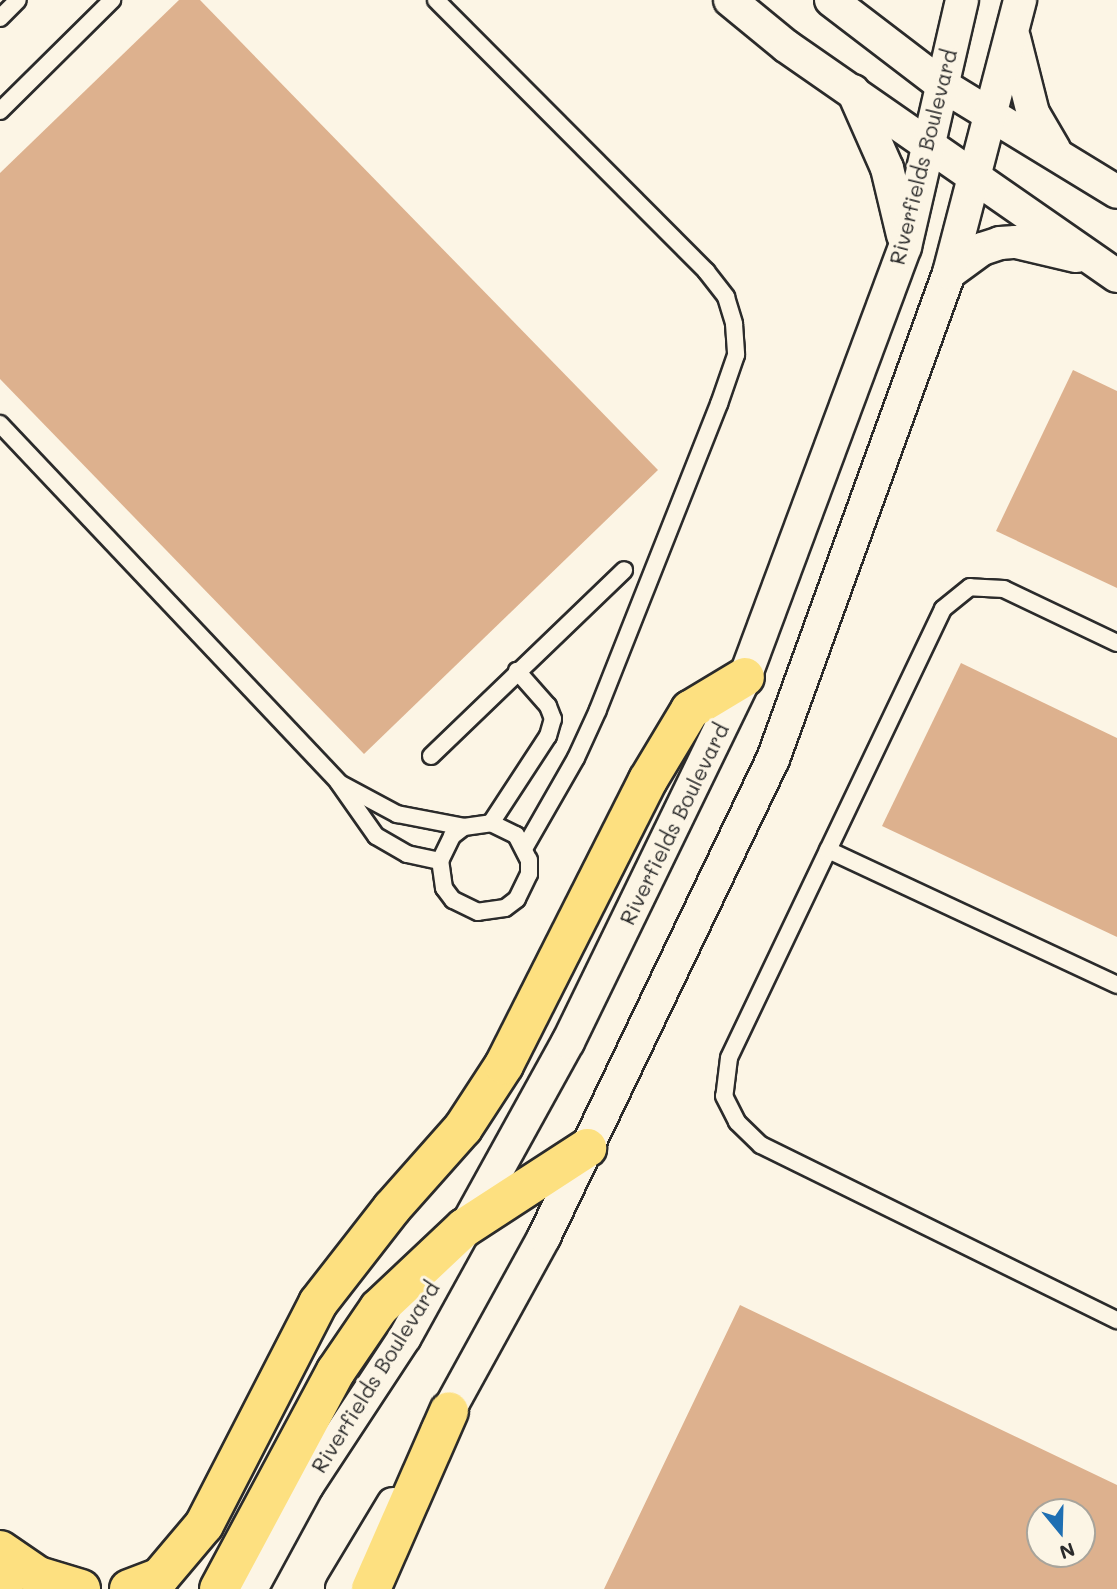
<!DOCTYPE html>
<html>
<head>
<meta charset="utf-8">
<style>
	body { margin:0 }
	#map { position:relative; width:1117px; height:1589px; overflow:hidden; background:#fcf5e5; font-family:Mali,sans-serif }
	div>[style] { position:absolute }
	.building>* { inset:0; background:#ddb18e }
	.roads { filter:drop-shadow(2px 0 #2b2b2b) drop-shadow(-2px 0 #2b2b2b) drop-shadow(0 2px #2b2b2b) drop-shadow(0 -2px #2b2b2b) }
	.lane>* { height:16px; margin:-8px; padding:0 8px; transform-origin:8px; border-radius:8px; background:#fcf5e5 }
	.street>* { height:32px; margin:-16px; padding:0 16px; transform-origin:16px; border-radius:16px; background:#fcf5e5 }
	.primary>* { height:38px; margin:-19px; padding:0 19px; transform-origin:19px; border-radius:19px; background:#fde080 }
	span { translate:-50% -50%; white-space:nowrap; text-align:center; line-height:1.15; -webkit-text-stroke:6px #fcf5e5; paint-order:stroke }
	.street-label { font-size:21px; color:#2b2b2b }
	.north { position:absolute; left:1026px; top:1498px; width:70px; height:70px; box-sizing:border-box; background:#fcf5e5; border:2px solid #a8a49b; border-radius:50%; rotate:161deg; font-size:19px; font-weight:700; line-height:28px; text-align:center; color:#2b2b2b }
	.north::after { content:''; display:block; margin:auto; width:24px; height:32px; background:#1f6fb2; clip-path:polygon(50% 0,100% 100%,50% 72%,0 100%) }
</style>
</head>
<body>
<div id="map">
	<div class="building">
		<div style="clip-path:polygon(179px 0,200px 0,658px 470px,364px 754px,0 379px,0 173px)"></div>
		<div style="clip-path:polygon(1073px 370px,1117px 391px,1117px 588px,996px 531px)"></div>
		<div style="clip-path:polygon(961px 663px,1117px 738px,1117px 937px,882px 826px)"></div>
		<div style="clip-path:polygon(evenodd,740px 1305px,1117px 1485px,1117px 1589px,604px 1589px,740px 1305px,1040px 1512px,1082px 1512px,1082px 1554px,1040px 1554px,1040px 1512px)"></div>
	</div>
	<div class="roads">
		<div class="lane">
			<div style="left:436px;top:0;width:383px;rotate:45.1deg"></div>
			<div style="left:706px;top:271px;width:33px;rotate:52deg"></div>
			<div style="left:726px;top:297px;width:28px;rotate:73deg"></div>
			<div style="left:734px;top:324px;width:31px;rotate:86deg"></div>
			<div style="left:736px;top:355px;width:52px;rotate:109.1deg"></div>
			<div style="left:719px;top:404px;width:329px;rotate:111.6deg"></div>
			<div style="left:598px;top:710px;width:53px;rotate:114.6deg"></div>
			<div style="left:576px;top:758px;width:103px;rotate:119.8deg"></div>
			<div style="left:0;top:18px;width:25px;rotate:-45deg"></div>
			<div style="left:0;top:111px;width:158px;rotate:-44.7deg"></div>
			<div style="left:0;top:424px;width:492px;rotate:46.6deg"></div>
			<div style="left:338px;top:782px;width:66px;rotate:54.9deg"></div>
			<div style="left:376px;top:836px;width:36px;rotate:30deg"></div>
			<div style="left:407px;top:854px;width:34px;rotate:12deg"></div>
			<div style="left:1117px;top:643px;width:125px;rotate:-154.5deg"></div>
			<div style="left:1004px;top:589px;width:34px;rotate:-177deg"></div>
			<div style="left:970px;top:587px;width:35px;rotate:141deg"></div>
			<div style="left:943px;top:609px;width:497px;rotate:115.5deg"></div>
			<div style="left:729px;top:1058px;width:38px;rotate:97deg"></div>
			<div style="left:724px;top:1096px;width:29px;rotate:63deg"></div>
			<div style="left:737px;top:1122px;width:33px;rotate:44deg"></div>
			<div style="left:761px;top:1145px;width:397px;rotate:26.2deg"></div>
			<div style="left:431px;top:756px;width:268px;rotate:-43.9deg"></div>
			<div style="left:341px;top:784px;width:64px;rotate:28.2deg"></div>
			<div style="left:397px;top:814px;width:68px;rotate:11deg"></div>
			<div style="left:464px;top:827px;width:27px;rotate:-8deg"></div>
			<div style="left:491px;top:823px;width:28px;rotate:26deg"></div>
			<div style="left:516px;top:835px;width:28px;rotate:63deg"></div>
			<div style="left:529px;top:860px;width:14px;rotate:90deg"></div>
			<div style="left:529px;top:874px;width:28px;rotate:116deg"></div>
			<div style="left:517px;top:899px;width:15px;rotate:143deg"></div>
			<div style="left:505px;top:908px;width:27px;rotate:172deg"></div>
			<div style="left:478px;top:912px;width:28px;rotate:-154deg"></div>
			<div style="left:453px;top:900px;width:15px;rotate:-127deg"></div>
			<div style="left:444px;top:888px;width:27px;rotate:-98deg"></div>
			<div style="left:440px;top:861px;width:28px;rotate:-64deg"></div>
			<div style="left:452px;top:836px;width:15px;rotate:-37deg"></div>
			<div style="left:491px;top:823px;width:104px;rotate:-56.8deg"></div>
			<div style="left:548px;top:736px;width:18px;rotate:-74deg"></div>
			<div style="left:553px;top:719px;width:14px;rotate:-111deg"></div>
			<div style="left:548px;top:706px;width:47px;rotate:-131.5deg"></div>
			<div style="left:828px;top:850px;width:319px;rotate:25deg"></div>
		</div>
		<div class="street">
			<div style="left:730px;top:0;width:72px;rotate:39.4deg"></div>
			<div style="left:786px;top:46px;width:403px;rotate:34.8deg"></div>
			<div style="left:831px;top:0;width:140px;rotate:37.4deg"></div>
			<div style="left:942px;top:85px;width:205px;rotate:31.4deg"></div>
			<div style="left:1014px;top:38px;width:77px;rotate:75.8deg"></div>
			<div style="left:1033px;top:113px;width:42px;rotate:59.7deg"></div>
			<div style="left:853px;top:91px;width:84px;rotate:66.2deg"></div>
			<div style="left:887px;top:168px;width:69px;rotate:76.6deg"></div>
			<div style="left:949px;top:273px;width:41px;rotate:-36deg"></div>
			<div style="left:982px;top:249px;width:19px;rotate:-18deg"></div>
			<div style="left:1000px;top:243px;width:16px;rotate:-4deg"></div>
			<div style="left:1016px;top:242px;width:62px;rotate:13.1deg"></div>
			<div style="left:438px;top:1430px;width:220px;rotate:-61.2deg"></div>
			<div style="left:544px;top:1237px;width:530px;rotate:-64.4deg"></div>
			<div style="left:773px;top:759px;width:517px;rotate:-70.09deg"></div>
			<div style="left:949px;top:273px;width:282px;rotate:-75.4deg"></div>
			<div style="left:251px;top:1589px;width:117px;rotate:-61.5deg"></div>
			<div style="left:307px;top:1486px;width:178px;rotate:-56.7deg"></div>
			<div style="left:405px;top:1337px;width:337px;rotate:-61.1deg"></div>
			<div style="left:568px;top:1042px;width:406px;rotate:-64.1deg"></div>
			<div style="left:745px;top:677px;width:459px;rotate:-69.6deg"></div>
			<div style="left:905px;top:247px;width:253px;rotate:-77deg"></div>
			<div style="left:342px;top:1589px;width:99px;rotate:-59deg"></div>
		</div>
		<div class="primary">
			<div style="left:0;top:1550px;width:46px;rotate:34.4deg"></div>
			<div style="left:38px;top:1576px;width:45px;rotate:16.8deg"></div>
			<div style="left:0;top:1586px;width:5px;rotate:37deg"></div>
			<div style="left:129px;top:1589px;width:33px;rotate:-21deg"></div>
			<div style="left:160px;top:1577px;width:68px;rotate:-49.8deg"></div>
			<div style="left:204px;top:1525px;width:250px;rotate:-62.8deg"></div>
			<div style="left:318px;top:1303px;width:120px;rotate:-52.1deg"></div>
			<div style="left:392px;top:1208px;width:107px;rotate:-48.4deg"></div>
			<div style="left:463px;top:1128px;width:75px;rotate:-56.9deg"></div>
			<div style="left:504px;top:1065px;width:319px;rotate:-63.2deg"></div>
			<div style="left:648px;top:780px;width:82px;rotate:-59deg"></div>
			<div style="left:690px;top:710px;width:64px;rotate:-31deg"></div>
			<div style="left:219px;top:1589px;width:247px;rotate:-61.8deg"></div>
			<div style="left:336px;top:1371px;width:76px;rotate:-55.7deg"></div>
			<div style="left:379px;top:1308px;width:117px;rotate:-43.3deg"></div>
			<div style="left:464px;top:1228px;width:147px;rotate:-33deg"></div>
			<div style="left:371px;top:1589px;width:194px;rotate:-66.3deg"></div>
		</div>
	</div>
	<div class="street-label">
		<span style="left:923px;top:157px;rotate:-76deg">Riverfields Boulevard</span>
		<span style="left:674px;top:824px;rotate:-64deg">Riverfields Boulevard</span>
		<span style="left:375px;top:1377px;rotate:-58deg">Riverfields Boulevard</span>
	</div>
	<div class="north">N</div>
</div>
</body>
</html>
